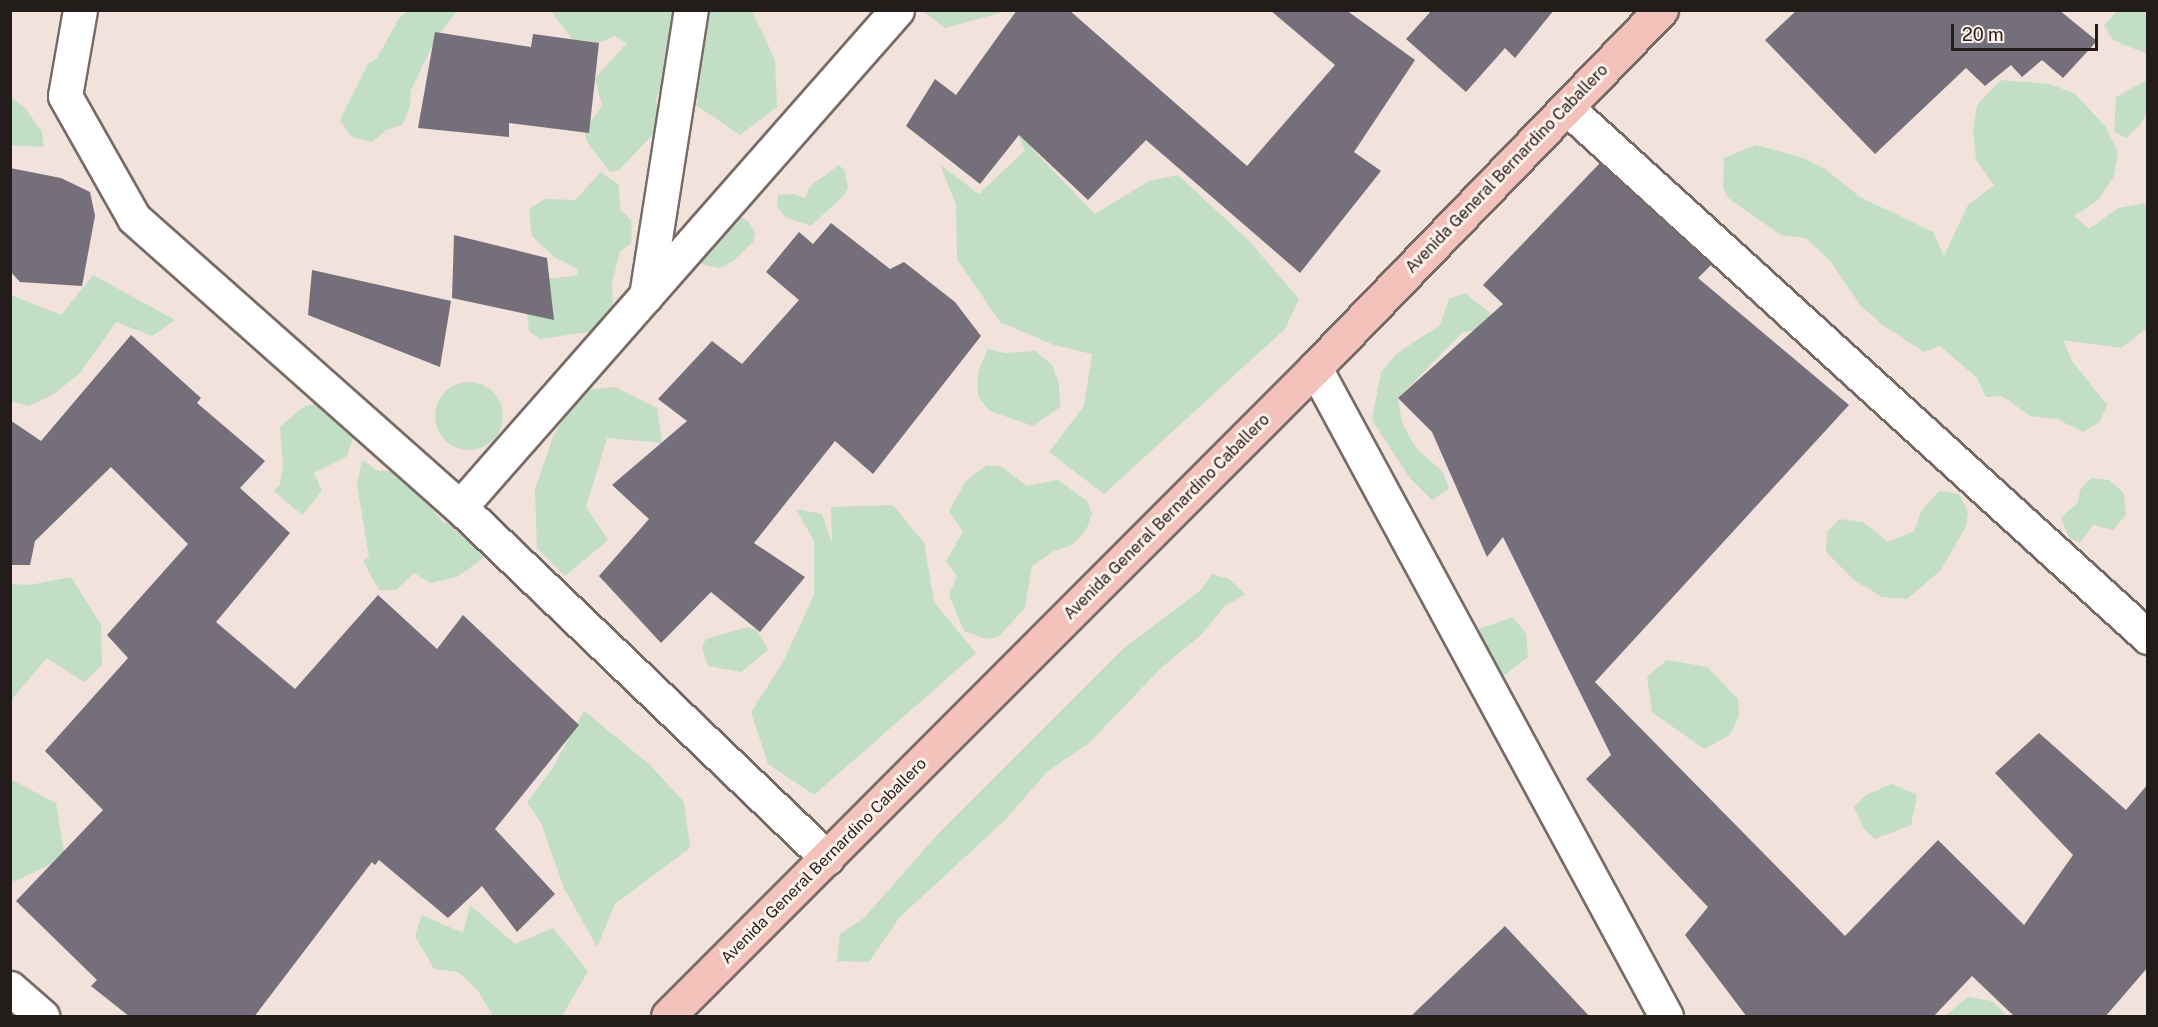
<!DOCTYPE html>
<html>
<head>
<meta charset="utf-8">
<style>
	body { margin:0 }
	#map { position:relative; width:2158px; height:1027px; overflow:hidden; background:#f1e2db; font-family:"Public Sans",sans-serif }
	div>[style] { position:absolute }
	.green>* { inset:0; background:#c2dec4 }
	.round { border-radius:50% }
	.building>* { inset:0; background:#746f7a }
	.roads { filter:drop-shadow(2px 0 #786b65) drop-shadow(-2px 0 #786b65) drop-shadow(0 2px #786b65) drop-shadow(0 -2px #786b65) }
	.street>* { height:33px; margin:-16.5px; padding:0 16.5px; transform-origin:16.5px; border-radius:16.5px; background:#fff }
	.primary>* { height:33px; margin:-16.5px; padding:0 16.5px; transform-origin:16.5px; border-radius:16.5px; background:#f2c2bb }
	span { translate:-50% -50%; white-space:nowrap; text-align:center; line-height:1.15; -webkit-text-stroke:6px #feefe8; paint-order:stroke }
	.street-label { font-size:16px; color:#221d1a }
	.frame { position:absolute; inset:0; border:12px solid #221d1a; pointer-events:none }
	.scale { position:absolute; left:1951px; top:24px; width:147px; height:27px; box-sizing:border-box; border:3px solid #221d1a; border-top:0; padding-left:8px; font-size:18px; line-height:21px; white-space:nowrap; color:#221d1a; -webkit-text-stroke:4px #feefe8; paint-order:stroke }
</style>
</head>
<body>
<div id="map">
	<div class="green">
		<div style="clip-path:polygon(550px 10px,679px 11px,676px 49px,656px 98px,659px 128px,619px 170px,610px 172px,587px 142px,584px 131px,602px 106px,595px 78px,627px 43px,614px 36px,599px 43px,572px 39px)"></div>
		<div style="clip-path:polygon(408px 11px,457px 11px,436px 38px,411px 90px,410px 107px,402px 125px,386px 130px,372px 142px,351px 137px,340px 120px,368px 64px,377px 58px,400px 17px)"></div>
		<div style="clip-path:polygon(710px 11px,752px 11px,775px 60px,777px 107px,740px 135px,696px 105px)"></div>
		<div style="clip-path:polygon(923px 11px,1007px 11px,945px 28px)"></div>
		<div style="clip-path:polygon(2117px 11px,2147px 11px,2147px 54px,2113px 40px,2104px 25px)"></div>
		<div style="clip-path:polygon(2001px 80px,2050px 84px,2075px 94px,2106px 127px,2118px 153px,2114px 176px,2098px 200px,2074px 216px,2089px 229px,2118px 208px,2147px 203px,2147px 328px,2121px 348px,2063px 340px,2072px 361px,2107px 405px,2100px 422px,2083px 432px,2057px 419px,2030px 416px,2002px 396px,1986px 397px,1977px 378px,1940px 346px,1924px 352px,1884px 326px,1861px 306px,1830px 261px,1806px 238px,1781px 235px,1728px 198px,1723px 187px,1724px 158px,1756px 145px,1803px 158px,1825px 169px,1860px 197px,1933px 232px,1944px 256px,1968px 205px,1994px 185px,1976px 160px,1973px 130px,1977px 105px)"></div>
		<div style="clip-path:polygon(2147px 80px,2147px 112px,2141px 124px,2126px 138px,2114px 132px,2116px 97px)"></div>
		<div style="clip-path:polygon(11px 97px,26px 109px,42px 132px,44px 147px,11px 145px)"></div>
		<div style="clip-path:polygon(1012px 122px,1038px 155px,1095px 214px,1149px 181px,1178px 175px,1249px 241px,1299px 299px,1285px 329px,1104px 494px,1049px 452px,1084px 406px,1092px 354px,1054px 345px,1000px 322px,957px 259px,956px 204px,940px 165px,979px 194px,1025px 150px)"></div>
		<div style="clip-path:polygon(839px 165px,845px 171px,848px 188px,843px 196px,811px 226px,785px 217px,777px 206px,778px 195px,794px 194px,805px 198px,810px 186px)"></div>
		<div style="clip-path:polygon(601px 172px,619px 185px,620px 209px,631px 220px,632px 233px,631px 243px,620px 252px,612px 283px,613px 319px,596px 331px,540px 339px,529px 331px,527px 311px,548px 279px,577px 275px,578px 269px,554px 257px,532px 236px,529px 209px,545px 199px,575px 200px)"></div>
		<div style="clip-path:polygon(732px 213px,748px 221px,755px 233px,753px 242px,732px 262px,719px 268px,692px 262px,695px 271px,680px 282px,646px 296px)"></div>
		<div style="clip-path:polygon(93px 275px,175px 320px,152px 336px,116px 322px,80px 373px,54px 394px,29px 406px,11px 401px,11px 295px,61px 315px)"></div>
		<div style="clip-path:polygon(1465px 293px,1490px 313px,1491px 328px,1463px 332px,1398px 398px,1402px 423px,1416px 448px,1443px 472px,1449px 489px,1432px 500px,1410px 478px,1372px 420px,1381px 372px,1396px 354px,1440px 325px,1449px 299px)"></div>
		<div style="clip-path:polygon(988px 349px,1005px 353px,1035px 351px,1052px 365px,1059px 384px,1060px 407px,1033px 426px,990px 411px,978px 397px,978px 372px)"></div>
		<div class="round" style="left:435px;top:382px;width:68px;height:68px"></div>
		<div style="clip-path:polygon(615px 387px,657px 408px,662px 443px,607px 438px,586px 507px,608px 540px,565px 576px,537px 548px,535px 489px,553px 437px,579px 391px)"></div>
		<div style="clip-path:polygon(316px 403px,340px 418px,354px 436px,347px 456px,314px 473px,322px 491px,302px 515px,274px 491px,280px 484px,283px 464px,280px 427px,303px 407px)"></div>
		<div style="clip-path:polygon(362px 460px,376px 470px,401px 472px,444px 523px,474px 528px,482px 536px,485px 557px,457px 577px,430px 583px,414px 573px,396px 590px,379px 590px,363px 561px,369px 557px,357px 485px)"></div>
		<div style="clip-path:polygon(987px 465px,1002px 467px,1027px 486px,1058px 480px,1087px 501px,1092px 514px,1086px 530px,1072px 545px,1054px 551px,1032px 566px,1025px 608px,998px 637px,986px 639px,964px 631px,949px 595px,957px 576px,946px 561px,963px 532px,949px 511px,966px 481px)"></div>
		<div style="clip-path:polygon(2091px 478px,2109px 480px,2124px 493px,2126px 515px,2113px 530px,2093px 525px,2080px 543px,2069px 538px,2061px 517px,2078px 503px,2080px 490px)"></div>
		<div style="clip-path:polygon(1939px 491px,1959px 494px,1968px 512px,1966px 526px,1941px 570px,1907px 599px,1882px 597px,1854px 580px,1826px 552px,1827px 532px,1839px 519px,1863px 522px,1888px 542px,1914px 531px,1921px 512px)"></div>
		<div style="clip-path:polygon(893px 505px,924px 543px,934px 602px,976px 653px,814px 795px,768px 764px,751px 712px,782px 664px,814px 595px,814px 541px,796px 509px,822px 514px,832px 543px,831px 507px)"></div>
		<div style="clip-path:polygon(1212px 574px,1229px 579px,1245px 594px,1224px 607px,1201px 635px,1162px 667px,1089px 743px,1047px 772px,1005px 820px,899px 918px,869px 962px,837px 961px,840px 934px,864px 918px,937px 835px,1124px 648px,1201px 590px)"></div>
		<div style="clip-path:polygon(71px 577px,101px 625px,102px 665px,84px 682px,47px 658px,11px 700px,11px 584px,30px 585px)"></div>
		<div style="clip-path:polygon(1513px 617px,1526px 634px,1528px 657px,1505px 675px,1493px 671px,1476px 640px,1479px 629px)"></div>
		<div style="clip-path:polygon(747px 627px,757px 630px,768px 650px,741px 672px,708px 666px,702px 647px,706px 639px)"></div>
		<div style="clip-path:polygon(1667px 660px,1707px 667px,1738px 699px,1739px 716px,1730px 735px,1704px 749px,1652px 712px,1647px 677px)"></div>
		<div style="clip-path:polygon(584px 711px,649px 764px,684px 802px,690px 848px,615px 904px,597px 947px,564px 888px,541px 823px,527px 802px,552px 769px)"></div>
		<div style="clip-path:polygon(10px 779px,56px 803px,65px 857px,16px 881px,11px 880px)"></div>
		<div style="clip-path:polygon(1892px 784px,1917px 795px,1911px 825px,1875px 839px,1864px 829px,1854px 807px,1866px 795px)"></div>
		<div style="clip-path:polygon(470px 905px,515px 944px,553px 928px,588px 971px,562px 1016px,493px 1016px,478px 991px,458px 972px,434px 969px,415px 936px,422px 915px,463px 933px)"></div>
		<div style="clip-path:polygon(1968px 997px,1992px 1001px,2007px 1016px,1945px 1016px)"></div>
	</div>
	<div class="building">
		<div style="clip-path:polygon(1017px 10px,1069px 10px,1247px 166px,1335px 65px,1270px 10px,1346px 10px,1415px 60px,1354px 152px,1381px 171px,1300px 273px,1146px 140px,1088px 200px,1019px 135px,980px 184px,906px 126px,935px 79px,956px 95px)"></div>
		<div style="clip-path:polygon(1432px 10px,1554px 10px,1515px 58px,1505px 48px,1466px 92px,1406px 39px)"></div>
		<div style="clip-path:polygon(1797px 10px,2059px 10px,2097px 41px,2063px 78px,2042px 60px,2022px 77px,2011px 65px,1985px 86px,1966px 68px,1875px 154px,1765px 40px)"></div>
		<div style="clip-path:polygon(435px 32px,531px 47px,533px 34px,599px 43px,589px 133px,509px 123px,509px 137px,418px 128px)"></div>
		<div style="clip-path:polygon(1600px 163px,1711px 265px,1698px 278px,1849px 405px,1595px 682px,1845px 936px,1938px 840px,2024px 925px,2073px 855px,1995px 773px,2039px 733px,2126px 810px,2148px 784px,2148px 967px,2105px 1017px,2015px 1017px,1972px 976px,1933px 1017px,1747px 1017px,1685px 935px,1708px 907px,1586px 779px,1611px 755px,1503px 537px,1487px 557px,1432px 432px,1398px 398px,1503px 304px,1483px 285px)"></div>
		<div style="clip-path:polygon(10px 168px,61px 178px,90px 192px,95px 216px,82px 286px,20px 282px,10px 271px)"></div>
		<div style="clip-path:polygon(831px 223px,890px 269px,904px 262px,955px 302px,981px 336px,873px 474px,835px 441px,754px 543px,805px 577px,760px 632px,711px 592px,661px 643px,599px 576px,649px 519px,612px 485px,687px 421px,658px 399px,712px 341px,742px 364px,799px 300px,766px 272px,799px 232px,813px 244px)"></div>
		<div style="clip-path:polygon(454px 235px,547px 258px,554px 320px,452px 298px)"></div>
		<div style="clip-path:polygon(312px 270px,451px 301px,440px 367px,308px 315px)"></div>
		<div style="clip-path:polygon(131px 335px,201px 398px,197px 403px,265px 461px,240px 488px,290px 533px,216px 622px,295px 689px,378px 595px,437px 649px,463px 615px,579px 725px,495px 829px,555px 894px,517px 932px,482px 886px,448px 918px,379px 860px,375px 865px,372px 862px,254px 1017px,130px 1017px,91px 986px,97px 980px,16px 901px,103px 810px,45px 751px,128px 658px,107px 635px,188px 544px,111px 467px,35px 541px,30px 565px,10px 565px,10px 420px,41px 441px)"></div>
		<div style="clip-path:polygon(1505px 926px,1590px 1017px,1410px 1017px)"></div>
	</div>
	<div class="roads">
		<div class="street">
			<div style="left:80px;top:10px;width:87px;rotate:99.9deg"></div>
			<div style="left:65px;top:96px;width:140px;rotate:60.5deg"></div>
			<div style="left:134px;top:218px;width:436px;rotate:41.6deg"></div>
			<div style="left:460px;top:507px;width:508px;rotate:43.72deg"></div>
			<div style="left:1567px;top:108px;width:786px;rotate:42.32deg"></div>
			<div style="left:646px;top:296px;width:290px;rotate:-81.1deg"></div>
			<div style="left:1315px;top:368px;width:737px;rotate:61.56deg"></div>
			<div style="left:460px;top:507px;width:662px;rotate:-48.68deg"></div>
			<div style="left:10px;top:988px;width:43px;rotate:41.2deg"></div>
		</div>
		<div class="primary">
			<div style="left:668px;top:1016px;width:916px;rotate:-45.04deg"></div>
			<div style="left:1315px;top:368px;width:498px;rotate:-46deg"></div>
		</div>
	</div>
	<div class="street-label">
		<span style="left:1507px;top:169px;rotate:-46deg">Avenida General Bernardino Caballero</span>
		<span style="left:1167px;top:517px;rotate:-45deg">Avenida General Bernardino Caballero</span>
		<span style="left:824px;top:861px;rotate:-45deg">Avenida General Bernardino Caballero</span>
	</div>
	<div class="frame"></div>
	<div class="scale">20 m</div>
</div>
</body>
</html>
